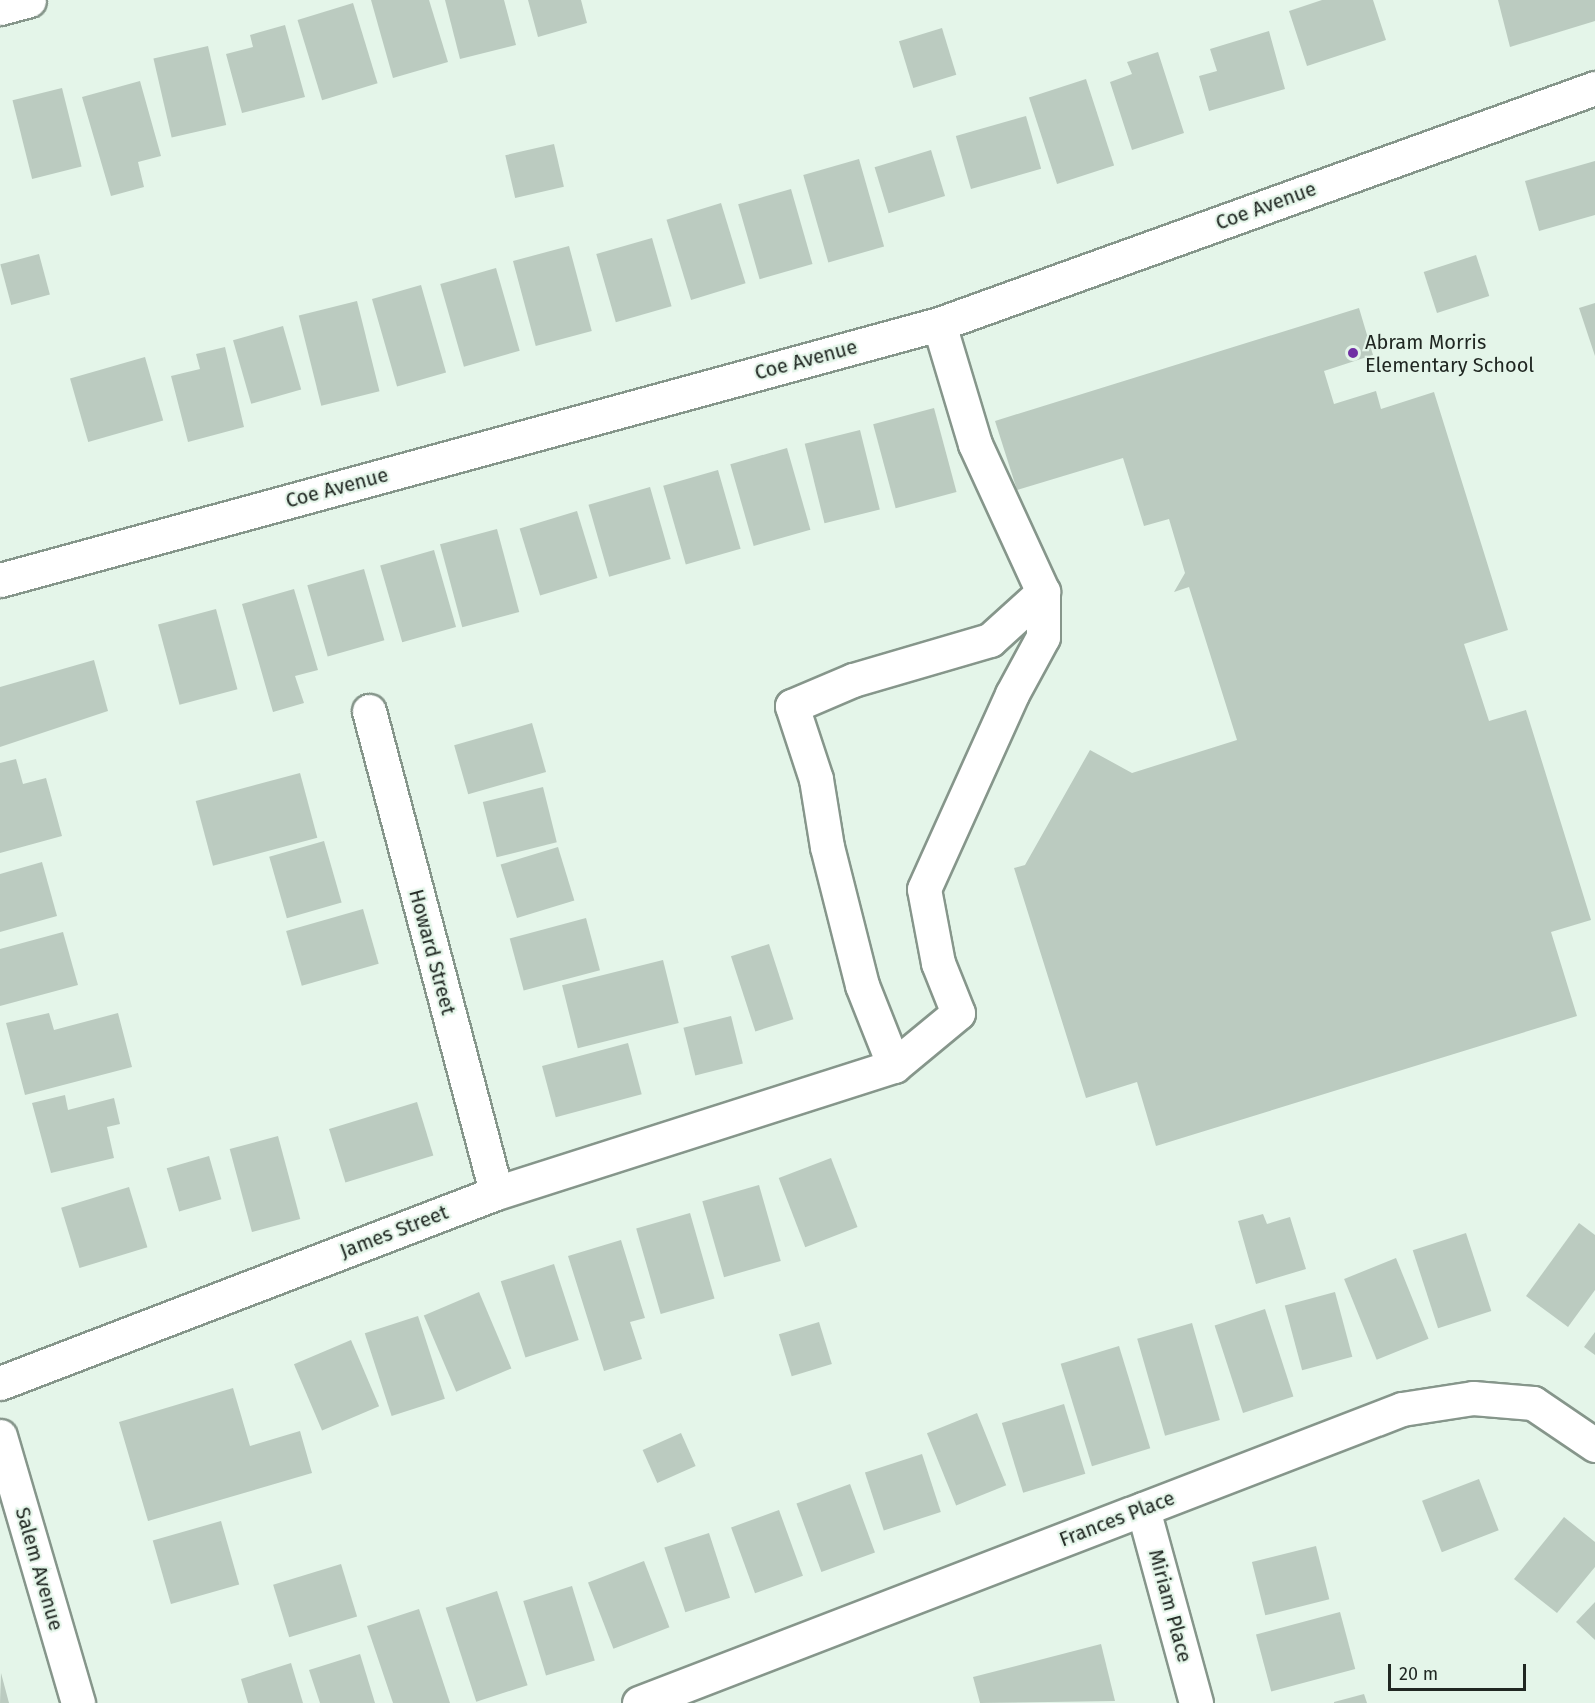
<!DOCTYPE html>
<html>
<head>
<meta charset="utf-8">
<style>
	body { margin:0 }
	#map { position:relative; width:1595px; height:1703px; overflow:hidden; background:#e4f5e9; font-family:"Fira Sans",sans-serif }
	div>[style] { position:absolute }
	.building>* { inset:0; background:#bbcbc0; transform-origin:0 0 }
	.roads { filter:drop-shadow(2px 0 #86968b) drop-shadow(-2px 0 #86968b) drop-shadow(0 2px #86968b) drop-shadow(0 -2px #86968b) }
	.minor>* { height:33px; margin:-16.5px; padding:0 16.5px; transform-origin:16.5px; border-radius:16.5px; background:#fff }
	.dots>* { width:16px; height:16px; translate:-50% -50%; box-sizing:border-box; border:3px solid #e4f5e9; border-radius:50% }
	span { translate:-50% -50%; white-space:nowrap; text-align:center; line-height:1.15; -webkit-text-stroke:4.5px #e4f5e9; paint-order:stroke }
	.street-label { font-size:20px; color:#202722 }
	.poi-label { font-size:20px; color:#202722 }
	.left { translate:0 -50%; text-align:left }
	.scale { position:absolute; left:1388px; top:1664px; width:138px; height:27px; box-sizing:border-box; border:3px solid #202722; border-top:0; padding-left:8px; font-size:18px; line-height:21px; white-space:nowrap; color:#202722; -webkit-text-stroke:4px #e4f5e9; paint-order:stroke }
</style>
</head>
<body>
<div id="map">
	<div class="building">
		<div style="clip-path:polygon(371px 0,429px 0,448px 62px,393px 78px)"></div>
		<div style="clip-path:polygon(445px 0,504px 0,516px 45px,460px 59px)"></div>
		<div style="clip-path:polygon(528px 0,581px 0,587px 23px,538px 37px)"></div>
		<div style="clip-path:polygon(1322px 0,1373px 0,1386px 40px,1307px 66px,1289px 11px)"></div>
		<div style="clip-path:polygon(1498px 0,1595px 0,1595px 21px,1510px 47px)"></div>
		<div style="left:353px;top:3px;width:84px;height:58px;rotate:73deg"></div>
		<div style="clip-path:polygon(285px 25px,305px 97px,242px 113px,226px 54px,253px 47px,250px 35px)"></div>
		<div style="left:942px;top:28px;width:49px;height:45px;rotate:73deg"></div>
		<div style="clip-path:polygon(1269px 31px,1285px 89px,1209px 111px,1199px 76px,1217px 71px,1210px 49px)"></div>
		<div style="left:208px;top:46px;width:81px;height:56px;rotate:77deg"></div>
		<div style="clip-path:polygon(1158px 52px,1184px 133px,1132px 150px,1110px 82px,1132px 74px,1127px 62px)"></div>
		<div style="left:1086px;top:79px;width:91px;height:60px;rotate:72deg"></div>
		<div style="clip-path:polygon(140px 81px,161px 156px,138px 162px,144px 187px,111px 196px,82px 97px)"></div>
		<div style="left:62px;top:88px;width:81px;height:51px;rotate:76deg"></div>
		<div style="left:1026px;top:116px;width:55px;height:73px;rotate:74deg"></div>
		<div style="left:554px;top:144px;width:44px;height:50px;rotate:77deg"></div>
		<div style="left:931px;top:150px;width:48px;height:59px;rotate:73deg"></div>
		<div style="left:859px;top:159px;width:91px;height:58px;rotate:74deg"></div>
		<div style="clip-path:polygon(1595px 161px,1595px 215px,1539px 231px,1525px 181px)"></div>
		<div style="left:791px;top:189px;width:78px;height:55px;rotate:74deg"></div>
		<div style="left:721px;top:203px;width:84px;height:57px;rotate:73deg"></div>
		<div style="left:652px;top:238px;width:71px;height:58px;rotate:74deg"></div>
		<div style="left:569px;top:246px;width:88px;height:58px;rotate:75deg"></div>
		<div style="left:39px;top:254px;width:42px;height:40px;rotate:75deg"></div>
		<div style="left:1476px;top:255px;width:43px;height:55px;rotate:72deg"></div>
		<div style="left:496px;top:268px;width:86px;height:58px;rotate:74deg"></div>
		<div style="left:421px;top:285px;width:91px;height:51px;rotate:74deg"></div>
		<div style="left:357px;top:301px;width:93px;height:60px;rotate:76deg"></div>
		<div style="clip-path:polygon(1595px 303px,1595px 356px,1579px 308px)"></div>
		<div style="clip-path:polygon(1359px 308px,1373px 355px,1324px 371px,1334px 404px,1376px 391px,1381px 409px,1434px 392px,1508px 630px,1464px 644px,1489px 721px,1526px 710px,1591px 920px,1551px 932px,1577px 1016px,1156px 1146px,1137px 1082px,1086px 1098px,1014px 868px,1025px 865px,1090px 750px,1132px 773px,1237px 740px,1189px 587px,1174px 592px,1185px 573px,1169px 519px,1144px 526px,1123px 458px,1017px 490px,995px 421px)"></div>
		<div style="left:283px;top:326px;width:66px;height:52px;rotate:74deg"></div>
		<div style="clip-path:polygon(225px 347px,244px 427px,188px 442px,171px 376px,200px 369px,196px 354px)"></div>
		<div style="left:145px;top:357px;width:66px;height:78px;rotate:74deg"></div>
		<div style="left:934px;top:408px;width:87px;height:63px;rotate:75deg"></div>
		<div style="left:860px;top:430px;width:82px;height:57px;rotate:76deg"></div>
		<div style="left:787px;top:448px;width:85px;height:59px;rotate:74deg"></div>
		<div style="left:718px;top:470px;width:82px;height:57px;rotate:74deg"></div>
		<div style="left:650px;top:487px;width:75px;height:64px;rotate:74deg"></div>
		<div style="left:577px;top:511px;width:70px;height:60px;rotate:73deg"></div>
		<div style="left:497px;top:529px;width:86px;height:59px;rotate:75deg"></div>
		<div style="left:434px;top:550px;width:80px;height:56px;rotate:74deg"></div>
		<div style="left:364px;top:569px;width:74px;height:59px;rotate:74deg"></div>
		<div style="clip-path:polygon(294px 589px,318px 670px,295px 676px,304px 703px,273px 712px,242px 604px)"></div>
		<div style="left:216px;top:609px;width:83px;height:60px;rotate:75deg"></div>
		<div style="clip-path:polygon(94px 660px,108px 711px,0 747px,0 687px)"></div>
		<div style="left:532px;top:723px;width:51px;height:81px;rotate:74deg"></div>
		<div style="clip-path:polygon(16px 759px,23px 784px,46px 778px,62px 836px,0 853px,0 763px)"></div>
		<div style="left:300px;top:773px;width:67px;height:108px;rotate:75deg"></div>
		<div style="left:543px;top:787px;width:57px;height:62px;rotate:76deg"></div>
		<div style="left:324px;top:841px;width:64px;height:57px;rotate:74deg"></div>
		<div style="left:558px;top:847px;width:56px;height:60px;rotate:73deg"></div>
		<div style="clip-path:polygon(42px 862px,57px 916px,0 932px,0 874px)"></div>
		<div style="left:363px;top:909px;width:57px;height:80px;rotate:74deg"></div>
		<div style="left:586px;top:918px;width:54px;height:79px;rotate:75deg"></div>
		<div style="clip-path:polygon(63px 932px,78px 985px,0 1006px,0 949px)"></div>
		<div style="left:769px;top:944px;width:79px;height:40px;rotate:72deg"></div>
		<div style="left:663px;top:960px;width:65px;height:104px;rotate:76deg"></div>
		<div style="clip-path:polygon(49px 1013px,54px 1030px,118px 1013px,132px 1067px,25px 1095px,6px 1023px)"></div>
		<div style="left:731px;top:1016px;width:49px;height:49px;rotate:76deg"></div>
		<div style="left:628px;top:1043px;width:53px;height:89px;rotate:75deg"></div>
		<div style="clip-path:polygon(65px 1095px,68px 1110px,114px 1098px,120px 1124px,107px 1127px,114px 1158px,51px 1173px,32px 1103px)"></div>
		<div style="left:417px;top:1102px;width:56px;height:92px;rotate:73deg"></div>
		<div style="left:278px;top:1136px;width:86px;height:50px;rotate:75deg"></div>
		<div style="left:209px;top:1156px;width:45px;height:44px;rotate:74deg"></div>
		<div style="left:831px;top:1158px;width:74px;height:56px;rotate:69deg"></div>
		<div style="left:759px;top:1185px;width:79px;height:59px;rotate:74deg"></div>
		<div style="left:129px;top:1187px;width:63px;height:71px;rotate:73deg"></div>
		<div style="left:690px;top:1213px;width:89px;height:56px;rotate:74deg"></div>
		<div style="clip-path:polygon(1263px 1214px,1267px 1224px,1290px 1217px,1306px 1269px,1256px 1284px,1238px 1221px)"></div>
		<div style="clip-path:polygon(1579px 1223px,1595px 1235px,1595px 1290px,1568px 1327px,1526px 1296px)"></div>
		<div style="left:1466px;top:1233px;width:82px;height:56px;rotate:72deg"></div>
		<div style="clip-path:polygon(621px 1240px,645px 1318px,630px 1322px,642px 1359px,604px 1371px,568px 1256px)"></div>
		<div style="left:1396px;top:1258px;width:87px;height:56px;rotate:68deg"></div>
		<div style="left:554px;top:1264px;width:80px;height:56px;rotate:72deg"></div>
		<div style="left:479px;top:1292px;width:83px;height:60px;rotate:67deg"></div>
		<div style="left:1335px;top:1292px;width:67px;height:52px;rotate:75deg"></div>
		<div style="left:1265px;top:1309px;width:92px;height:53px;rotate:72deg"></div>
		<div style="left:418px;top:1316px;width:87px;height:56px;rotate:72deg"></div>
		<div style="left:819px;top:1322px;width:44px;height:42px;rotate:73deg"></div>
		<div style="left:1192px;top:1323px;width:101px;height:57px;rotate:74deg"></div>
		<div style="clip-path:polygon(1595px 1332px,1595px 1355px,1584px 1347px)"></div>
		<div style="left:351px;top:1340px;width:72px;height:62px;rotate:67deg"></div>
		<div style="left:1119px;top:1346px;width:107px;height:61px;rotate:73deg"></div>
		<div style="clip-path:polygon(233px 1388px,250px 1446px,300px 1431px,312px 1473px,148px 1521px,119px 1422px)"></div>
		<div style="left:1064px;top:1404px;width:73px;height:65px;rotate:73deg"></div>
		<div style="left:977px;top:1413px;width:78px;height:54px;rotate:68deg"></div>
		<div style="left:681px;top:1433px;width:36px;height:42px;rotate:66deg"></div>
		<div style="left:922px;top:1454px;width:61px;height:60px;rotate:72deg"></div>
		<div style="left:1479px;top:1479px;width:55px;height:61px;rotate:69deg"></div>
		<div style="left:850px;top:1484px;width:73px;height:57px;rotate:70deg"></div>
		<div style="left:779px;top:1510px;width:70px;height:51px;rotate:70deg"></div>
		<div style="clip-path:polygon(1564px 1517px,1595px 1542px,1595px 1567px,1557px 1613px,1514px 1579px)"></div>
		<div style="left:221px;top:1521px;width:66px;height:71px;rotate:74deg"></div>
		<div style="left:709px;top:1533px;width:68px;height:47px;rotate:72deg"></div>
		<div style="left:1316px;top:1546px;width:55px;height:66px;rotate:76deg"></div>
		<div style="left:644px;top:1561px;width:71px;height:60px;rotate:69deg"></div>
		<div style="left:341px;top:1564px;width:55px;height:71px;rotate:73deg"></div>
		<div style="left:572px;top:1586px;width:78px;height:51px;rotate:73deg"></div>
		<div style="left:497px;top:1591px;width:99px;height:54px;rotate:72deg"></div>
		<div style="clip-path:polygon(1595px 1602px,1595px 1640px,1576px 1622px)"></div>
		<div style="clip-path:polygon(419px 1609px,450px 1703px,393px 1703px,367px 1626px)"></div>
		<div style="left:1340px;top:1612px;width:59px;height:87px;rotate:75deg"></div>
		<div style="clip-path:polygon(1101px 1644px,1115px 1701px,980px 1703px,973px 1677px)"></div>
		<div style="clip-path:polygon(360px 1654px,375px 1703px,320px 1703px,309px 1670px)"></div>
		<div style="clip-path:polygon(291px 1663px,303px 1703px,248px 1703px,241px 1679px)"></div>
		<div style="clip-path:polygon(1px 1673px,9px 1703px,0 1703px)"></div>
		<div style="clip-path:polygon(1364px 1694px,1367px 1703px,1334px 1703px,1334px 1702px)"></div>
	</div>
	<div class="roads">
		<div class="minor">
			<div style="left:0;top:8px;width:30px;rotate:-15deg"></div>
			<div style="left:0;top:580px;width:973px;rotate:-15.25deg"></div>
			<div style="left:939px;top:324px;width:697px;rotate:-19.79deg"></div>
			<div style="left:369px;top:711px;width:498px;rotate:75.2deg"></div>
			<div style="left:894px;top:1066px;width:83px;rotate:-39.6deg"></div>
			<div style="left:958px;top:1013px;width:54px;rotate:-111.8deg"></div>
			<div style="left:938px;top:963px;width:75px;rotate:-100.7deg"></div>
			<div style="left:924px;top:889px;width:214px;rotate:-65.7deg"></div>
			<div style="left:1012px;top:694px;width:65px;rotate:-61.5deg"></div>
			<div style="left:1043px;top:637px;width:45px;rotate:-90deg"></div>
			<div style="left:1043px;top:592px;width:163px;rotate:-114.7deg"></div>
			<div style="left:975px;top:444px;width:125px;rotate:-106.7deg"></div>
			<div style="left:0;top:1383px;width:531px;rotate:-20.96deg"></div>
			<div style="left:496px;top:1193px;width:418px;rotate:-17.7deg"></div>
			<div style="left:894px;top:1066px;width:87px;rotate:-111.6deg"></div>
			<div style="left:862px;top:985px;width:142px;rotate:-104.2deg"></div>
			<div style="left:827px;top:847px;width:69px;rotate:-99.2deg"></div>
			<div style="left:816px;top:779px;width:77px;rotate:-108.2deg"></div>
			<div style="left:792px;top:706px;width:66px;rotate:-23.1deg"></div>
			<div style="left:853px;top:680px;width:143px;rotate:-16.3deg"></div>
			<div style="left:990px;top:640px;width:72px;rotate:-42.2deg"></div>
			<div style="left:0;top:1436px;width:278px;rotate:73.7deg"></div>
			<div style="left:1143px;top:1509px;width:201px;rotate:74.7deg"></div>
			<div style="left:639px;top:1703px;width:818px;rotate:-21.07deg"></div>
			<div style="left:1402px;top:1409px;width:72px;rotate:-8.8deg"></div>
			<div style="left:1473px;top:1398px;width:60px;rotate:4.8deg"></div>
			<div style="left:1533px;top:1403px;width:75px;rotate:34.1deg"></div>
		</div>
	</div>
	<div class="dots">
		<div style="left:1353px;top:353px;background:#702fa4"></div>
	</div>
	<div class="street-label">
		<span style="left:1266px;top:206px;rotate:-20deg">Coe Avenue</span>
		<span style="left:806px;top:360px;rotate:-15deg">Coe Avenue</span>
		<span style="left:337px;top:488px;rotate:-15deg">Coe Avenue</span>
		<span style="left:432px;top:952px;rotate:75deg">Howard Street</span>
		<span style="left:394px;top:1232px;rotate:-21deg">James Street</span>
		<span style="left:1117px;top:1519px;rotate:-21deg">Frances Place</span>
		<span style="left:39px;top:1569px;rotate:74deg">Salem Avenue</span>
		<span style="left:1170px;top:1606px;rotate:75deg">Miriam Place</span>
	</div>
	<div class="poi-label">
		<span class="left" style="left:1365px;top:354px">Abram Morris<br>Elementary School</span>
	</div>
	<div class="scale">20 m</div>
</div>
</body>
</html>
